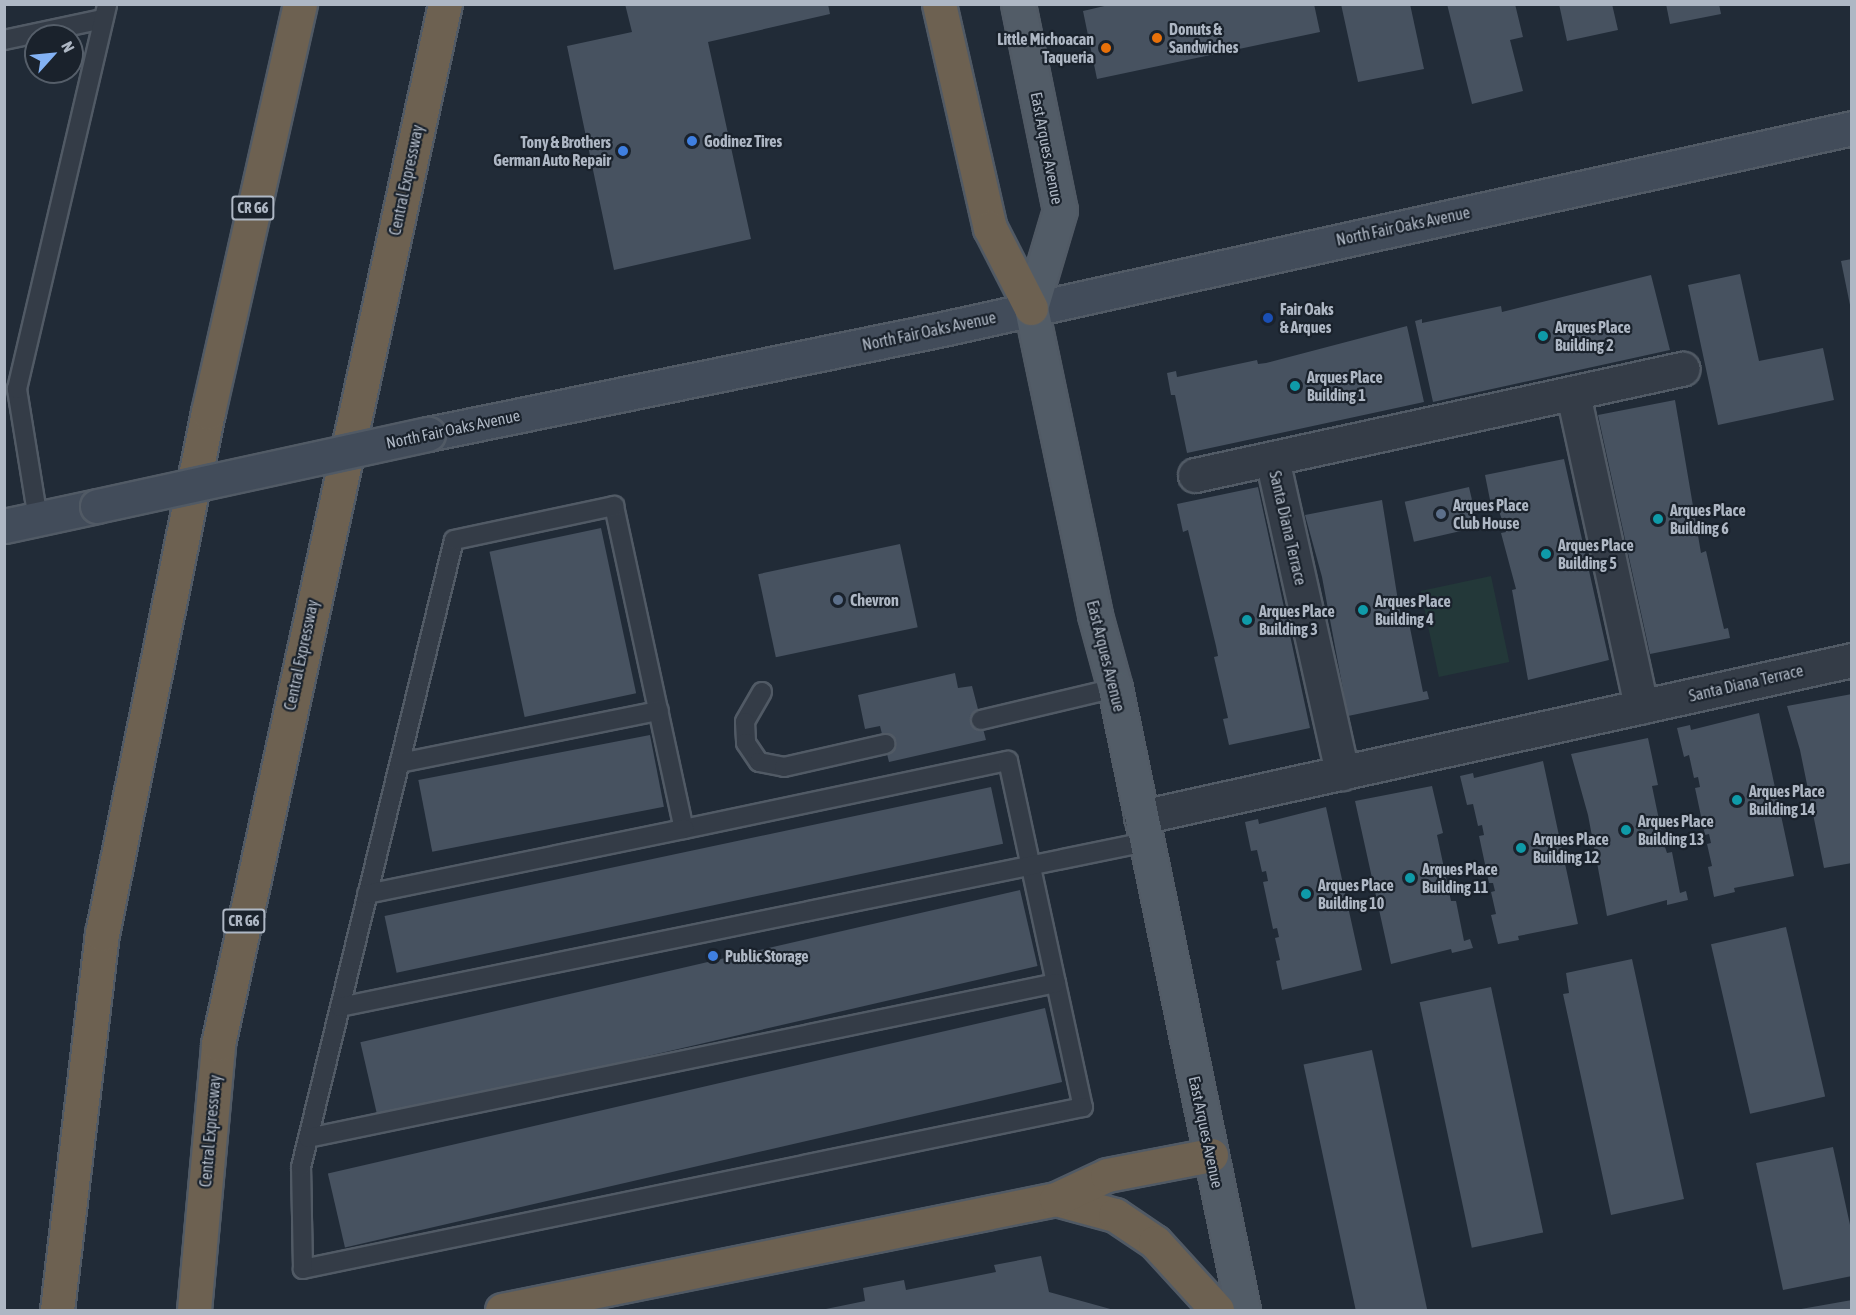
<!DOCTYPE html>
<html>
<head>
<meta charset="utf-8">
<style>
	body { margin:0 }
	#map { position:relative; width:1856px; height:1315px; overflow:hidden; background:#212b37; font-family:"Asap Condensed",sans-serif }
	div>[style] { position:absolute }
	.green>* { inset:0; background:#233839; transform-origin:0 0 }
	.building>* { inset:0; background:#475260; transform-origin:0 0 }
	.roads { filter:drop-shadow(2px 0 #515a65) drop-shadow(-2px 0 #515a65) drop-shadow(0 2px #515a65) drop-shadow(0 -2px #515a65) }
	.lane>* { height:18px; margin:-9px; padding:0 9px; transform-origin:9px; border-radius:9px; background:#343c47 }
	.street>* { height:33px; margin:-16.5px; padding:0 16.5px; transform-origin:16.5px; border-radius:16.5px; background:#343c47 }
	.secondary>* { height:33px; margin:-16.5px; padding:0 16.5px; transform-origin:16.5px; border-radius:16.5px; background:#424c5a }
	.primary>* { height:33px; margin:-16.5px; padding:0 16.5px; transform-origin:16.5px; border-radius:16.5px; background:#525c67 }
	.highway>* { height:33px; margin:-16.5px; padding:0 16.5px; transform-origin:16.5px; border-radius:16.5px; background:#6d6151 }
	.bridges { filter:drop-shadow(2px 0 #515a65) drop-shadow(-2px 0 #515a65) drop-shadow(0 2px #515a65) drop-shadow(0 -2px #515a65) }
	.secondary-bridge>* { height:33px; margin:-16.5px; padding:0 16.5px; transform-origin:16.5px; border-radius:16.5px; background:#424c5a }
	.dots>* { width:16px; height:16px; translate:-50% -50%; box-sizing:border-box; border:3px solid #1a222c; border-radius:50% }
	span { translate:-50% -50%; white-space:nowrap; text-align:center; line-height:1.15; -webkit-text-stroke:4.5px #1a222c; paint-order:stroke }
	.shield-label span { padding:2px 4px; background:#1a222c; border:2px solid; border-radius:4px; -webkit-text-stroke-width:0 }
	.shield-label { font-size:15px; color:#aeb7c4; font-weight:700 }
	.poi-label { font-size:16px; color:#aeb7c4; font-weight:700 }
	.left { translate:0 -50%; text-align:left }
	.right { translate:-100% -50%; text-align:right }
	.street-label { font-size:16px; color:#aeb7c4 }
	.frame { position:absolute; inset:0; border:6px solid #aeb7c4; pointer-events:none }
	.north { position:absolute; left:24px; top:24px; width:60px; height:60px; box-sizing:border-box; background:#1a222c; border:2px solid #555e69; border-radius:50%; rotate:63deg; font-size:16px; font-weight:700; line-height:24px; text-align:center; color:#aeb7c4 }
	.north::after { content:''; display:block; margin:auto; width:21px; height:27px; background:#83b2f4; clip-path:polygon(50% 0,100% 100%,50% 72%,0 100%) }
</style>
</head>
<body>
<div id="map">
	<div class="green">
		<div style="left:1491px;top:576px;width:88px;height:72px;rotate:78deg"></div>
	</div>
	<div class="building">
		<div style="clip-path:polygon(625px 4px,828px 4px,830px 14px,708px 42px,751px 239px,614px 270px,567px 46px,632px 32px)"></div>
		<div style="clip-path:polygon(1113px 4px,1314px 4px,1320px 32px,1097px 79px,1083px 11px)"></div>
		<div style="clip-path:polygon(1341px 4px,1410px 4px,1424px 69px,1358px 82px)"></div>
		<div style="clip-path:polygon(1447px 4px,1515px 4px,1523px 37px,1510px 40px,1523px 91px,1472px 104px)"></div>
		<div style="clip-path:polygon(1559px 4px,1612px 4px,1618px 30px,1567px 41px)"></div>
		<div style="clip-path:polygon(1666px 4px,1719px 4px,1721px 14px,1670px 24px)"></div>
		<div style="clip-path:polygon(1852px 259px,1852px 305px,1850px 305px,1841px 261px)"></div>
		<div style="clip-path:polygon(1740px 274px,1759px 361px,1823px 348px,1834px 400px,1718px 425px,1688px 285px)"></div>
		<div style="clip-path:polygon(1651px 275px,1670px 350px,1433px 402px,1415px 321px,1422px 319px,1422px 323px,1501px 306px,1502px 312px)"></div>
		<div style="clip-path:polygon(1407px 326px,1424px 402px,1187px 453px,1175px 395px,1171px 395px,1167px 373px,1176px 371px,1177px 377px,1257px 360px,1258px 364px,1266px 363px)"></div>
		<div style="clip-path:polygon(1675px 400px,1701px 553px,1706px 551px,1724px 629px,1728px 628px,1730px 638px,1650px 654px,1598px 415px)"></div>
		<div style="clip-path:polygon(1564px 459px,1609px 660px,1528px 680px,1512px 590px,1516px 589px,1501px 533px,1506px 532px,1495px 499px,1490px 500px,1485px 475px)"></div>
		<div style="clip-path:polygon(1258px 487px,1310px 728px,1229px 745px,1223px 719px,1228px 718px,1214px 657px,1218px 656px,1216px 646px,1188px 530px,1183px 532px,1177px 504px)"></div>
		<div style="left:1469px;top:487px;width:41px;height:66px;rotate:77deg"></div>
		<div style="clip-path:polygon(1382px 500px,1399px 607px,1401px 614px,1407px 613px,1423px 692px,1427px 691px,1429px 699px,1348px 716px,1322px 577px,1305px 515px)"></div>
		<div style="left:601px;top:528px;width:169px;height:114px;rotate:78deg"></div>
		<div style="left:900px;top:544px;width:85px;height:145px;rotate:78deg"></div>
		<div style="clip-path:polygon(955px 673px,958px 688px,972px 686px,986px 740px,889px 762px,880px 726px,865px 729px,858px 695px)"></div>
		<div style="clip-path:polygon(1852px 694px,1852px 863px,1824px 868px,1800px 750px,1787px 706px)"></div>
		<div style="clip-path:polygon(1759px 713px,1794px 876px,1734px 888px,1735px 892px,1714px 897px,1708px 867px,1712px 866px,1707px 844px,1711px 843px,1709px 834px,1705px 835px,1695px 788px,1700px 787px,1698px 777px,1694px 778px,1689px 755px,1684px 757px,1677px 728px,1690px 725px,1691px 730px)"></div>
		<div style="left:650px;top:735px;width:73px;height:236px;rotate:79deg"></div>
		<div style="clip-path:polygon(1648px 738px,1658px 785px,1652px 786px,1664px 844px,1667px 853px,1672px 852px,1680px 893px,1686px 891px,1688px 900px,1667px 905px,1667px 900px,1607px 916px,1588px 815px,1571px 754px)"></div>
		<div style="clip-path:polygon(1543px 761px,1578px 924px,1518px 936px,1519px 940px,1498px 944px,1491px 915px,1496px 914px,1491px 892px,1495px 891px,1493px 883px,1489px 883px,1479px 836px,1484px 835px,1482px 825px,1478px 826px,1473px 804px,1467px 805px,1460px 776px,1473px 773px,1474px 778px)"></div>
		<div style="clip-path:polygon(1432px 786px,1443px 833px,1437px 835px,1451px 901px,1456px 901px,1464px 941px,1470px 939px,1473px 948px,1452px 953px,1451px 949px,1391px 964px,1355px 801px)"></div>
		<div style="left:991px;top:787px;width:58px;height:620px;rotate:78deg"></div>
		<div style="clip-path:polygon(1326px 807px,1362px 970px,1282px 990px,1276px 961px,1280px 960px,1275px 938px,1279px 937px,1277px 928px,1273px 929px,1263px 882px,1268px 881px,1266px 871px,1262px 872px,1257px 850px,1251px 851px,1245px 822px,1258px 819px,1259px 824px)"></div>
		<div style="left:1020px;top:890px;width:78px;height:677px;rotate:77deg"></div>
		<div style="left:1786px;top:927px;width:174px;height:77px;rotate:77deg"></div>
		<div style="clip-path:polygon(1632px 959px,1684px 1199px,1611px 1215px,1563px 994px,1569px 993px,1566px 973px)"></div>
		<div style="left:1491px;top:987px;width:251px;height:73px;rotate:78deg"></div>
		<div style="left:1045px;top:1008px;width:76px;height:736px;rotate:77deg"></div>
		<div style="left:1372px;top:1050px;width:266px;height:70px;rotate:78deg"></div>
		<div style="clip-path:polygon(1833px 1147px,1852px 1234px,1852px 1276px,1783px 1290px,1756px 1163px)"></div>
		<div style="clip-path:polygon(1041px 1256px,1049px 1292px,1114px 1310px,821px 1310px,865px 1301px,863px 1288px,904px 1280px,906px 1290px,996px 1272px,994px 1265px)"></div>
		<div style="clip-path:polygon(1852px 1300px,1852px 1310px,1801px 1310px,1801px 1309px)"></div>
	</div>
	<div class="roads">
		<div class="lane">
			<div style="left:4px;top:40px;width:101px;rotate:-12deg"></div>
			<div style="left:614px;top:506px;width:330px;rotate:77.8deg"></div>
			<div style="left:684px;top:829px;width:331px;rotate:-11.9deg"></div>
			<div style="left:1008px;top:761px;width:354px;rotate:77.8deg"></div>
			<div style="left:1083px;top:1107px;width:797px;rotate:168.27deg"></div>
			<div style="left:303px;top:1269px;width:102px;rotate:-91.1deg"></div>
			<div style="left:301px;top:1167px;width:645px;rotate:-76.29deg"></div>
			<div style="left:454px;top:540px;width:164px;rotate:-12deg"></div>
			<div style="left:38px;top:519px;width:132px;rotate:-99.2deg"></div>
			<div style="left:17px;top:389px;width:395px;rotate:-76.8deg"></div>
			<div style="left:762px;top:692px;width:34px;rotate:120deg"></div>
			<div style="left:745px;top:722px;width:21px;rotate:87deg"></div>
			<div style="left:746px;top:743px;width:23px;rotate:56deg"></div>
			<div style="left:759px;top:762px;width:25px;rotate:11deg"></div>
			<div style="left:784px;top:767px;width:104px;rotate:-12.8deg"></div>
			<div style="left:981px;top:720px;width:138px;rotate:-13.4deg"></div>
			<div style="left:400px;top:763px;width:264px;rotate:-11.4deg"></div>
			<div style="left:367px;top:894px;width:324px;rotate:-11.6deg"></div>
			<div style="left:340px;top:1007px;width:823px;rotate:-11.57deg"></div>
			<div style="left:308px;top:1138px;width:764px;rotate:-11.71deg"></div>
		</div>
		<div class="street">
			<div style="left:1573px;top:394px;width:320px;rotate:77.7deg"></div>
			<div style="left:1272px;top:459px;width:322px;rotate:77.4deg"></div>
			<div style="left:1195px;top:475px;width:499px;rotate:-12.3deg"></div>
			<div style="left:1141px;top:817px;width:728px;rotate:-12.45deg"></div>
		</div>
		<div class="secondary">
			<div style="left:428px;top:434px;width:520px;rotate:-11.53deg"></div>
			<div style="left:938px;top:330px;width:936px;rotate:-12.46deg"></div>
			<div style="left:4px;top:526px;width:95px;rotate:-12.1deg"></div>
		</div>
		<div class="primary">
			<div style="left:1018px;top:4px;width:210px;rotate:78.5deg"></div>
			<div style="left:1060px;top:210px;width:102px;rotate:106.5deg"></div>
			<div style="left:1031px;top:308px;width:314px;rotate:78.2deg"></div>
			<div style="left:1095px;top:615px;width:76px;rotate:74.7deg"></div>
			<div style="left:1115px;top:688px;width:635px;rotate:78.37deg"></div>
		</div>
		<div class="highway">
			<div style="left:939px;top:4px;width:230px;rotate:77.2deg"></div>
			<div style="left:990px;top:228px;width:90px;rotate:62.9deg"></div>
			<div style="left:1056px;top:1199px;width:61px;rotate:15.2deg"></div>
			<div style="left:1115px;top:1215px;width:48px;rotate:34deg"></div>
			<div style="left:1155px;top:1242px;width:92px;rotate:47.6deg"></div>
			<div style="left:57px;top:1310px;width:379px;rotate:-83.2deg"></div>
			<div style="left:102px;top:934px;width:533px;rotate:-78.52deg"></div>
			<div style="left:208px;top:412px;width:418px;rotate:-77.3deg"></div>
			<div style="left:194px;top:1310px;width:267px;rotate:-84.8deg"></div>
			<div style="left:218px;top:1044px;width:1064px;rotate:-77.69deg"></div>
			<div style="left:502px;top:1310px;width:565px;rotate:-11.33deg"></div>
			<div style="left:1056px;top:1199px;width:56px;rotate:-25.2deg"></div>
			<div style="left:1107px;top:1175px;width:106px;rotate:-10.9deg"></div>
		</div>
	</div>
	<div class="bridges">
		<div class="secondary-bridge">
			<div style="left:97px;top:506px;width:339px;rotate:-12.3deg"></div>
		</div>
	</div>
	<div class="dots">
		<div style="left:1157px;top:38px;background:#e8710a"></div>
		<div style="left:1106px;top:48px;background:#e8710a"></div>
		<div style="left:692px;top:141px;background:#3f7fe0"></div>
		<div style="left:623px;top:151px;background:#3f7fe0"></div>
		<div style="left:1268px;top:318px;background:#1a4fb4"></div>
		<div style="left:1543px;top:336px;background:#0f9aa8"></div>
		<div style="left:1295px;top:386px;background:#0f9aa8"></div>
		<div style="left:1441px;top:514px;background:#5c6f8a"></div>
		<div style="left:1658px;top:519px;background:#0f9aa8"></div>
		<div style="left:1546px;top:554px;background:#0f9aa8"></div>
		<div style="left:838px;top:600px;background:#5c6f8a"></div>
		<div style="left:1363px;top:610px;background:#0f9aa8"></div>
		<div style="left:1247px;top:620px;background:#0f9aa8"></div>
		<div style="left:1737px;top:800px;background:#0f9aa8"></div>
		<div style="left:1626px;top:830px;background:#0f9aa8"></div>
		<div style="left:1521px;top:848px;background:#0f9aa8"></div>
		<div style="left:1410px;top:878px;background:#0f9aa8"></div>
		<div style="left:1306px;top:894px;background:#0f9aa8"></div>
		<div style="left:713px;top:956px;background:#3f7fe0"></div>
	</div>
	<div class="shield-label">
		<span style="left:253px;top:208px">CR G6</span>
		<span style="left:244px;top:921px">CR G6</span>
	</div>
	<div class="poi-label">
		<span class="left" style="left:1169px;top:38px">Donuts &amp;<br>Sandwiches</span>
		<span class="right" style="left:1094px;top:48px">Little Michoacan<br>Taqueria</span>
		<span class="left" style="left:704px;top:141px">Godinez Tires</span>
		<span class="right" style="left:611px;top:151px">Tony &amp; Brothers<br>German Auto Repair</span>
		<span class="left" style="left:1280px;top:318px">Fair Oaks<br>&amp; Arques</span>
		<span class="left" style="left:1555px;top:336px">Arques Place<br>Building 2</span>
		<span class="left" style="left:1307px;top:386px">Arques Place<br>Building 1</span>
		<span class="left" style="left:1453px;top:514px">Arques Place<br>Club House</span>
		<span class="left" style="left:1670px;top:519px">Arques Place<br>Building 6</span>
		<span class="left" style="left:1558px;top:554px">Arques Place<br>Building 5</span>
		<span class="left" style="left:850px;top:600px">Chevron</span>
		<span class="left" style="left:1375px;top:610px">Arques Place<br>Building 4</span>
		<span class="left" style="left:1259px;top:620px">Arques Place<br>Building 3</span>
		<span class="left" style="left:1749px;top:800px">Arques Place<br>Building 14</span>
		<span class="left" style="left:1638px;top:830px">Arques Place<br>Building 13</span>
		<span class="left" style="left:1533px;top:848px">Arques Place<br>Building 12</span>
		<span class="left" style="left:1422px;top:878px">Arques Place<br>Building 11</span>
		<span class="left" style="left:1318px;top:894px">Arques Place<br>Building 10</span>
		<span class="left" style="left:725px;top:956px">Public Storage</span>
	</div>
	<div class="street-label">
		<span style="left:1047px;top:148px;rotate:79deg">East Arques Avenue</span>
		<span style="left:406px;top:180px;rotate:-78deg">Central Expressway</span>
		<span style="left:1403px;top:226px;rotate:-12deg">North Fair Oaks Avenue</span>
		<span style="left:929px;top:331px;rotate:-12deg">North Fair Oaks Avenue</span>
		<span style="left:453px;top:429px;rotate:-12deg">North Fair Oaks Avenue</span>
		<span style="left:1288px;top:528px;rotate:77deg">Santa Diana Terrace</span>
		<span style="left:301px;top:655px;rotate:-78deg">Central Expressway</span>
		<span style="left:1106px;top:656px;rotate:76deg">East Arques Avenue</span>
		<span style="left:1746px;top:683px;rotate:-13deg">Santa Diana Terrace</span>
		<span style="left:210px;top:1131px;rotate:-85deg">Central Expressway</span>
		<span style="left:1206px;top:1132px;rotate:78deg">East Arques Avenue</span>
	</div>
	<div class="frame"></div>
	<div class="north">N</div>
</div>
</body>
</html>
